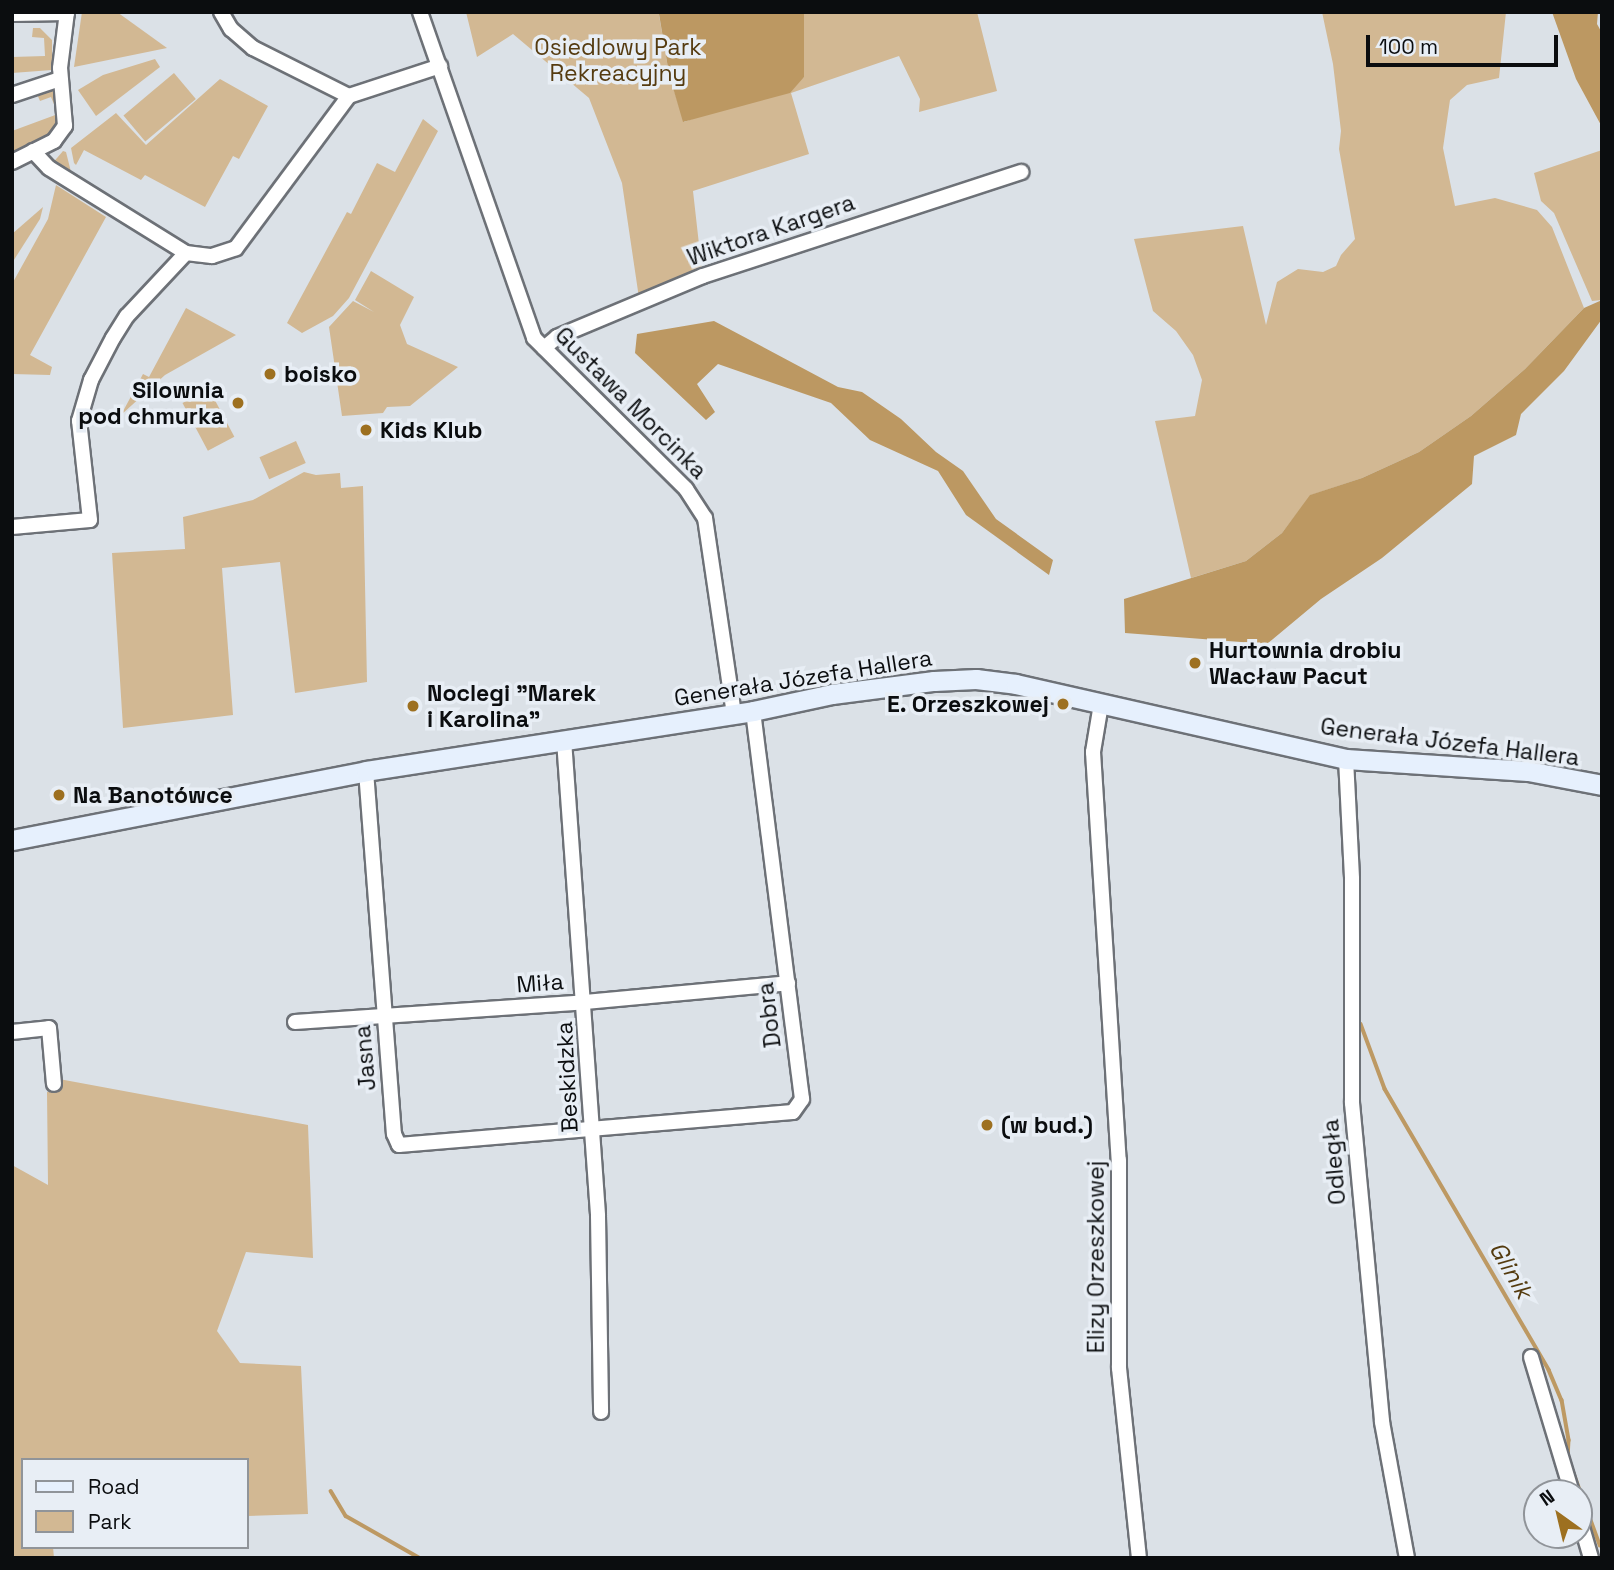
<!DOCTYPE html>
<html>
<head>
<meta charset="utf-8">
<style>
	body { margin:0 }
	#map { position:relative; width:1614px; height:1570px; overflow:hidden; background:#dbe1e7; font-family:"Space Grotesk",sans-serif }
	div>[style] { position:absolute }
	.green>* { inset:0; background:#d2b893; transform-origin:0 0 }
	.round { border-radius:50% }
	.forest>* { inset:0; background:#bc9862 }
	.stream>* { height:3.5px; margin:-1.75px; padding:0 1.75px; transform-origin:1.75px; border-radius:1.75px; background:#bd9963 }
	.roads { filter:drop-shadow(2px 0 #6d7177) drop-shadow(-2px 0 #6d7177) drop-shadow(0 2px #6d7177) drop-shadow(0 -2px #6d7177) }
	.street>* { height:14px; margin:-7px; padding:0 7px; transform-origin:7px; border-radius:7px; background:#fff }
	.secondary>* { height:19px; margin:-9.5px; padding:0 9.5px; transform-origin:9.5px; border-radius:9.5px; background:#e6f0fd }
	.dots>* { width:19px; height:19px; translate:-50% -50%; box-sizing:border-box; border:4px solid #e8eef5; border-radius:50% }
	span { translate:-50% -50%; white-space:nowrap; text-align:center; line-height:1.15; -webkit-text-stroke:7px #e8eef5; paint-order:stroke }
	.park-label { font-size:23px; color:#553b10 }
	.street-label { font-size:23px; color:#0b0d0f }
	.poi-label { font-size:23px; color:#0b0d0f; font-weight:700 }
	.left { translate:0 -50%; text-align:left }
	.right { translate:-100% -50%; text-align:right }
	.water-label { font-size:24px; color:#543b0f; font-style:italic }
	.frame { position:absolute; inset:0; border:14px solid #0b0d0f; pointer-events:none }
	.legend { position:absolute; left:21px; top:1458px; width:228px; height:91px; box-sizing:border-box; background:#e8eef5; border:2px solid #909499; margin:0; padding:9px 12px; list-style:none; font-size:21px; color:#0b0d0f }
	.legend li { display:flex; align-items:center; gap:14px; height:35px }
	.legend b { width:35px; border:2px solid #909499 }
	.north { position:absolute; left:1523px; top:1479px; width:70px; height:70px; box-sizing:border-box; background:#e8eef5; border:2px solid #909499; border-radius:50%; rotate:326deg; font-size:19px; font-weight:700; line-height:28px; text-align:center; color:#0b0d0f }
	.north::after { content:''; display:block; margin:auto; width:24px; height:32px; background:#9d7020; clip-path:polygon(50% 0,100% 100%,50% 72%,0 100%) }
	.scale { position:absolute; left:1366px; top:35px; width:192px; height:32px; box-sizing:border-box; border:4px solid #0b0d0f; border-top:0; padding-left:9px; font-size:21px; line-height:24px; white-space:nowrap; color:#0b0d0f; -webkit-text-stroke:5px #e8eef5; paint-order:stroke }
</style>
</head>
<body>
<div id="map">
	<div class="green">
		<div style="clip-path:polygon(82px 12px,117px 12px,167px 48px,74px 67px)"></div>
		<div style="clip-path:polygon(466px 12px,664px 12px,659px 15px,669px 74px,684px 122px,804px 77px,804px 12px,977px 12px,997px 91px,919px 112px,920px 99px,899px 56px,791px 93px,809px 154px,693px 191px,702px 271px,639px 298px,622px 183px,589px 98px,513px 34px,477px 57px)"></div>
		<div style="clip-path:polygon(1322px 12px,1506px 12px,1499px 78px,1467px 85px,1450px 100px,1443px 148px,1455px 206px,1495px 198px,1537px 210px,1552px 227px,1584px 308px,1525px 369px,1471px 416px,1419px 452px,1362px 478px,1311px 495px,1282px 533px,1246px 561px,1191px 578px,1155px 421px,1195px 416px,1202px 380px,1193px 355px,1176px 331px,1153px 311px,1134px 239px,1243px 226px,1266px 325px,1277px 282px,1298px 269px,1323px 272px,1336px 266px,1341px 255px,1355px 239px,1339px 149px,1341px 131px,1333px 64px)"></div>
		<div style="clip-path:polygon(33px 28px,40px 28px,52px 40px,52px 70px,12px 73px,12px 57px,45px 56px,44px 38px,32px 37px)"></div>
		<div style="clip-path:polygon(155px 59px,160px 67px,96px 116px,78px 90px,103px 75px)"></div>
		<div style="left:174px;top:73px;width:34px;height:66px;rotate:50deg"></div>
		<div style="clip-path:polygon(220px 79px,268px 106px,239px 159px,233px 156px,205px 207px,145px 175px,141px 180px,84px 150px,76px 165px,74px 163px,71px 148px,116px 113px,146px 145px)"></div>
		<div style="clip-path:polygon(51px 89px,58px 91px,62px 115px,57px 134px,12px 156px,12px 131px,58px 114px,51px 97px,40px 101px,37px 94px)"></div>
		<div style="clip-path:polygon(423px 119px,438px 131px,349px 298px,333px 316px,302px 333px,287px 323px,347px 212px,351px 214px,377px 163px,395px 172px)"></div>
		<div style="clip-path:polygon(1602px 150px,1602px 300px,1592px 301px,1554px 213px,1541px 201px,1534px 173px)"></div>
		<div style="clip-path:polygon(63px 151px,66px 152px,72px 176px,51px 165px)"></div>
		<div style="clip-path:polygon(56px 185px,106px 217px,30px 355px,52px 367px,50px 375px,12px 374px,12px 284px,48px 219px)"></div>
		<div style="clip-path:polygon(43px 207px,40px 219px,12px 263px,12px 234px)"></div>
		<div style="clip-path:polygon(371px 271px,414px 297px,400px 325px,407px 344px,458px 367px,410px 406px,387px 407px,383px 413px,342px 416px,329px 327px,353px 301px,374px 312px,355px 300px)"></div>
		<div style="clip-path:polygon(186px 308px,236px 335px,165px 375px,121px 415px,143px 374px,149px 377px)"></div>
		<div class="round" style="left:261px;top:365px;width:18px;height:18px"></div>
		<div style="left:209px;top:389px;width:54px;height:30px;rotate:62deg"></div>
		<div style="left:296px;top:441px;width:24px;height:40px;rotate:66deg"></div>
		<div style="clip-path:polygon(304px 472px,316px 475px,340px 473px,341px 488px,363px 486px,367px 682px,295px 693px,280px 562px,222px 568px,233px 715px,123px 728px,112px 553px,185px 549px,183px 517px,253px 500px)"></div>
		<div style="clip-path:polygon(59px 1079px,308px 1125px,313px 1258px,246px 1252px,217px 1331px,240px 1363px,301px 1366px,308px 1514px,247px 1516px,247px 1460px,23px 1460px,23px 1547px,53px 1547px,54px 1558px,12px 1558px,12px 1165px,48px 1185px,47px 1092px,59px 1091px)"></div>
	</div>
	<div class="forest">
		<div style="clip-path:polygon(664px 12px,804px 12px,804px 77px,790px 93px,683px 122px,669px 74px,659px 14px)"></div>
		<div style="clip-path:polygon(1552px 12px,1598px 12px,1597px 24px,1602px 33px,1602px 127px,1576px 79px)"></div>
		<div style="clip-path:polygon(1602px 300px,1602px 319px,1564px 371px,1521px 414px,1516px 435px,1474px 456px,1472px 484px,1382px 558px,1321px 599px,1267px 644px,1125px 633px,1124px 599px,1246px 561px,1282px 533px,1310px 495px,1362px 478px,1419px 452px,1471px 416px,1525px 369px,1584px 308px)"></div>
		<div style="clip-path:polygon(714px 321px,838px 387px,862px 392px,901px 419px,936px 452px,963px 471px,996px 519px,1053px 560px,1049px 575px,966px 515px,938px 471px,870px 440px,831px 403px,718px 364px,697px 384px,715px 412px,706px 420px,635px 353px,637px 334px)"></div>
	</div>
	<div class="stream">
		<div style="left:1361px;top:1024px;width:69px;rotate:69.7deg"></div>
		<div style="left:1385px;top:1089px;width:325px;rotate:59.7deg"></div>
		<div style="left:1549px;top:1370px;width:33px;rotate:67deg"></div>
		<div style="left:1562px;top:1400px;width:41px;rotate:80.1deg"></div>
		<div style="left:1569px;top:1440px;width:17px;rotate:93deg"></div>
		<div style="left:1568px;top:1457px;width:94px;rotate:70deg"></div>
		<div style="left:331px;top:1491px;width:29px;rotate:59deg"></div>
		<div style="left:346px;top:1516px;width:85px;rotate:29.6deg"></div>
	</div>
	<div class="roads">
		<div class="street">
			<div style="left:221px;top:12px;width:20px;rotate:60deg"></div>
			<div style="left:231px;top:29px;width:29px;rotate:41deg"></div>
			<div style="left:253px;top:48px;width:107px;rotate:26.6deg"></div>
			<div style="left:420px;top:12px;width:345px;rotate:70.7deg"></div>
			<div style="left:534px;top:338px;width:214px;rotate:44.8deg"></div>
			<div style="left:686px;top:489px;width:35px;rotate:57deg"></div>
			<div style="left:705px;top:518px;width:198px;rotate:81.6deg"></div>
			<div style="left:12px;top:14px;width:55px;rotate:-1deg"></div>
			<div style="left:12px;top:95px;width:51px;rotate:-18.4deg"></div>
			<div style="left:349px;top:96px;width:96px;rotate:-18.2deg"></div>
			<div style="left:33px;top:151px;width:23px;rotate:47deg"></div>
			<div style="left:49px;top:168px;width:161px;rotate:31.8deg"></div>
			<div style="left:12px;top:162px;width:47px;rotate:-26.6deg"></div>
			<div style="left:54px;top:141px;width:19px;rotate:-54deg"></div>
			<div style="left:65px;top:126px;width:58px;rotate:-94.9deg"></div>
			<div style="left:60px;top:68px;width:56px;rotate:-82.9deg"></div>
			<div style="left:544px;top:348px;width:17px;rotate:-40deg"></div>
			<div style="left:557px;top:337px;width:158px;rotate:-22.7deg"></div>
			<div style="left:703px;top:276px;width:335px;rotate:-18.1deg"></div>
			<div style="left:12px;top:527px;width:78px;rotate:-5.1deg"></div>
			<div style="left:90px;top:520px;width:100px;rotate:-96.3deg"></div>
			<div style="left:79px;top:421px;width:43px;rotate:-73.7deg"></div>
			<div style="left:91px;top:380px;width:47px;rotate:-62.4deg"></div>
			<div style="left:113px;top:338px;width:26px;rotate:-58deg"></div>
			<div style="left:127px;top:316px;width:86px;rotate:-46.9deg"></div>
			<div style="left:186px;top:253px;width:26px;rotate:7deg"></div>
			<div style="left:212px;top:256px;width:25px;rotate:-18deg"></div>
			<div style="left:236px;top:248px;width:189px;rotate:-53.4deg"></div>
			<div style="left:1101px;top:704px;width:49px;rotate:99.5deg"></div>
			<div style="left:1093px;top:752px;width:409px;rotate:86.4deg"></div>
			<div style="left:1119px;top:1160px;width:208px;rotate:90deg"></div>
			<div style="left:1119px;top:1368px;width:191px;rotate:84deg"></div>
			<div style="left:564px;top:740px;width:477px;rotate:85.9deg"></div>
			<div style="left:598px;top:1216px;width:196px;rotate:89.1deg"></div>
			<div style="left:1346px;top:759px;width:120px;rotate:87.1deg"></div>
			<div style="left:1352px;top:879px;width:224px;rotate:90deg"></div>
			<div style="left:1352px;top:1103px;width:320px;rotate:84.6deg"></div>
			<div style="left:1382px;top:1422px;width:138px;rotate:79.6deg"></div>
			<div style="left:366px;top:771px;width:364px;rotate:85.6deg"></div>
			<div style="left:394px;top:1134px;width:12px;rotate:66deg"></div>
			<div style="left:399px;top:1145px;width:395px;rotate:-4.8deg"></div>
			<div style="left:793px;top:1112px;width:16px;rotate:-55deg"></div>
			<div style="left:802px;top:1099px;width:391px;rotate:-97.2deg"></div>
			<div style="left:295px;top:1022px;width:291px;rotate:-3.9deg"></div>
			<div style="left:585px;top:1002px;width:204px;rotate:-5.3deg"></div>
			<div style="left:12px;top:1032px;width:37px;rotate:-6deg"></div>
			<div style="left:49px;top:1028px;width:56px;rotate:84.9deg"></div>
			<div style="left:1531px;top:1357px;width:142px;rotate:73.2deg"></div>
			<div style="left:1579px;top:1517px;width:43px;rotate:73.7deg"></div>
		</div>
		<div class="secondary">
			<div style="left:12px;top:840px;width:361px;rotate:-11deg"></div>
			<div style="left:366px;top:771px;width:392px;rotate:-8.8deg"></div>
			<div style="left:753px;top:711px;width:81px;rotate:-12.1deg"></div>
			<div style="left:832px;top:694px;width:103px;rotate:-7.3deg"></div>
			<div style="left:934px;top:681px;width:42px;rotate:-2.7deg"></div>
			<div style="left:976px;top:679px;width:40px;rotate:7.1deg"></div>
			<div style="left:1016px;top:684px;width:338px;rotate:12.8deg"></div>
			<div style="left:1346px;top:759px;width:182px;rotate:3.8deg"></div>
			<div style="left:1528px;top:771px;width:75px;rotate:10.7deg"></div>
		</div>
	</div>
	<div class="dots">
		<div style="left:270px;top:374px;background:#9d7020"></div>
		<div style="left:238px;top:403px;background:#9d7020"></div>
		<div style="left:366px;top:430px;background:#9d7020"></div>
		<div style="left:1195px;top:663px;background:#9d7020"></div>
		<div style="left:1063px;top:704px;background:#9d7020"></div>
		<div style="left:413px;top:706px;background:#9d7020"></div>
		<div style="left:59px;top:795px;background:#9d7020"></div>
		<div style="left:987px;top:1125px;background:#9d7020"></div>
	</div>
	<div class="park-label">
		<span style="left:618px;top:60px">Osiedlowy Park<br>Rekreacyjny</span>
	</div>
	<div class="street-label">
		<span style="left:771px;top:230px;rotate:-19deg">Wiktora Kargera</span>
		<span style="left:631px;top:403px;rotate:45deg">Gustawa Morcinka</span>
		<span style="left:803px;top:678px;rotate:-9deg">Generała Józefa Hallera</span>
		<span style="left:1450px;top:742px;rotate:7deg">Generała Józefa Hallera</span>
		<span style="left:540px;top:983px;rotate:-4deg">Miła</span>
		<span style="left:769px;top:1015px;rotate:-97deg">Dobra</span>
		<span style="left:365px;top:1058px;rotate:-95deg">Jasna</span>
		<span style="left:567px;top:1077px;rotate:-93deg">Beskidzka</span>
		<span style="left:1334px;top:1162px;rotate:-95deg">Odległa</span>
		<span style="left:1096px;top:1257px;rotate:-90deg">Elizy Orzeszkowej</span>
	</div>
	<div class="poi-label">
		<span class="left" style="left:284px;top:374px">boisko</span>
		<span class="right" style="left:224px;top:403px">Silownia<br>pod chmurka</span>
		<span class="left" style="left:380px;top:430px">Kids Klub</span>
		<span class="left" style="left:1209px;top:663px">Hurtownia drobiu<br>Wacław Pacut</span>
		<span class="left" style="left:427px;top:706px">Noclegi "Marek<br>i Karolina"</span>
		<span class="right" style="left:1049px;top:704px">E. Orzeszkowej</span>
		<span class="left" style="left:73px;top:795px">Na Banotówce</span>
		<span class="left" style="left:1001px;top:1125px">(w bud.)</span>
	</div>
	<div class="water-label">
		<span style="left:1511px;top:1270px;rotate:60deg">Glinik</span>
	</div>
	<div class="frame"></div>
	<ul class="legend">
	<li><b style="height:9px;background:#e6f0fd"></b>Road</li>
	<li><b style="height:19px;background:#d2b893"></b>Park</li>
	</ul>
	<div class="north">N</div>
	<div class="scale">100 m</div>
</div>
</body>
</html>
